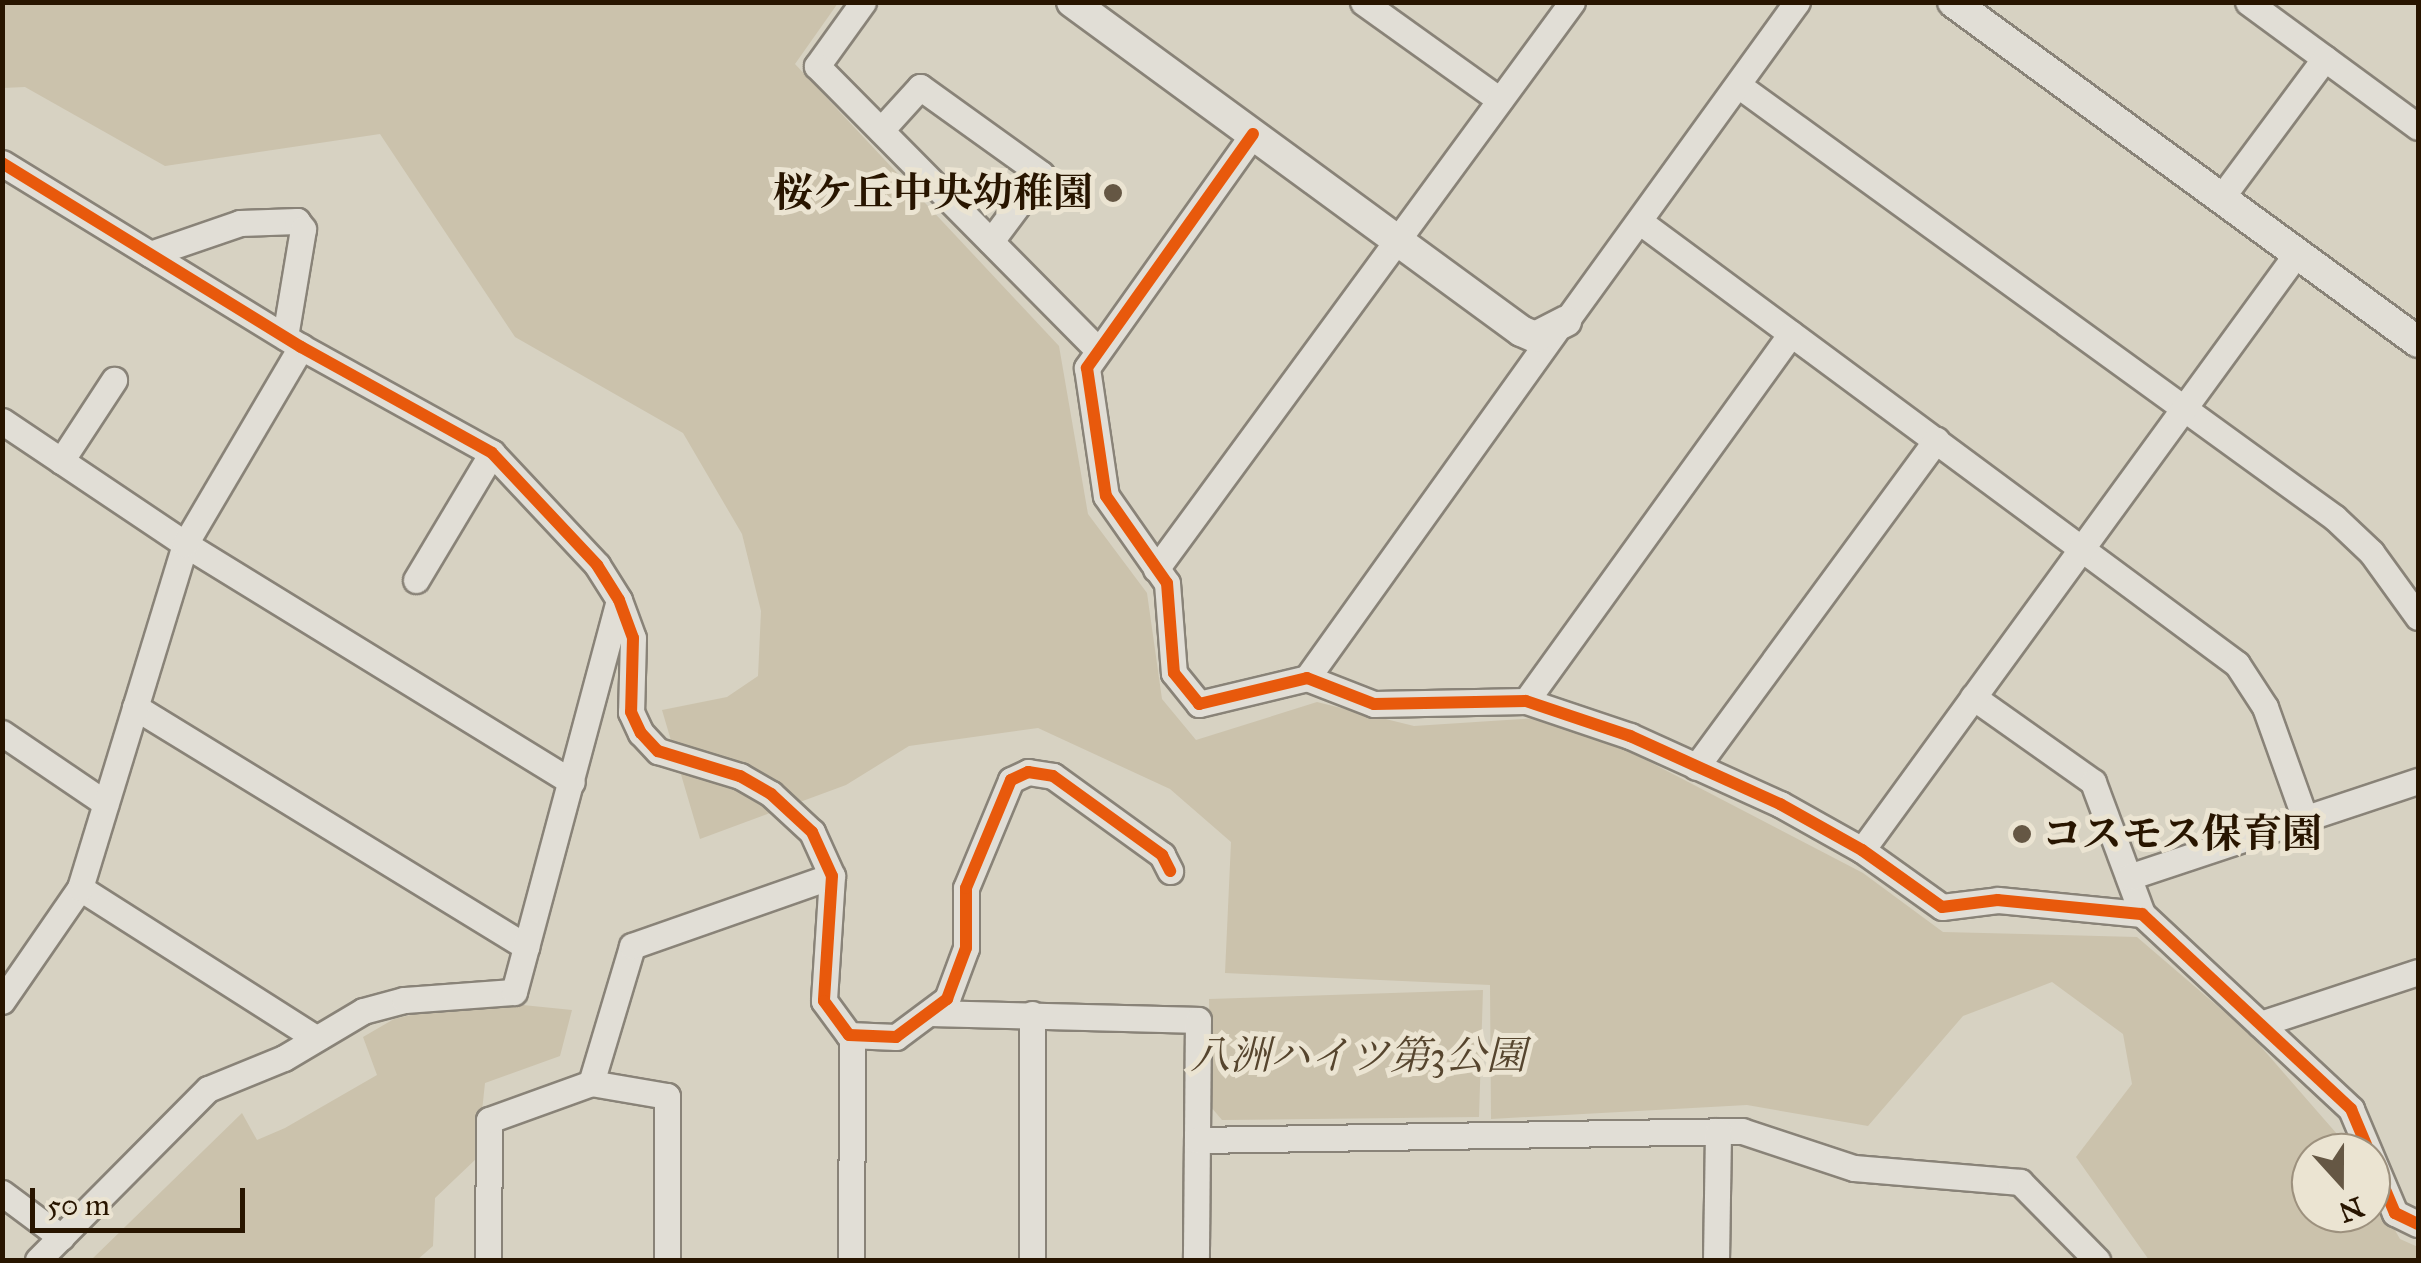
<!DOCTYPE html>
<html>
<head>
<meta charset="utf-8">
<style>
	body { margin:0 }
	#map { position:relative; width:2421px; height:1263px; overflow:hidden; background:#d7d2c2; font-family:"IM FELL Great Primer","Noto Serif JP",serif }
	div>[style] { position:absolute }
	.green>* { inset:0; background:#cbc2ac }
	.roads { filter:drop-shadow(2px 0 #898378) drop-shadow(-2px 0 #898378) drop-shadow(0 2px #898378) drop-shadow(0 -2px #898378) }
	.minor>* { height:25px; margin:-12.5px; padding:0 12.5px; transform-origin:12.5px; border-radius:12.5px; background:#e1ded6 }
	.tertiary>* { height:30px; margin:-15px; padding:0 15px; transform-origin:15px; border-radius:15px; background:#e1ded6 }
	.cycleway>* { height:12px; margin:-6px; padding:0 6px; transform-origin:6px; border-radius:6px; background:#e8590c }
	.dots>* { width:28px; height:28px; translate:-50% -50%; box-sizing:border-box; border:5px solid #ebe4d2; border-radius:50% }
	span { translate:-50% -50%; white-space:nowrap; text-align:center; line-height:1.15; -webkit-text-stroke:10px #ebe4d2; paint-order:stroke }
	.poi-label { font-size:40px; color:#281500; font-weight:700 }
	.right { translate:-100% -50%; text-align:right }
	.left { translate:0 -50%; text-align:left }
	.park-label { font-size:40px; color:#56452e; font-style:italic }
	.frame { position:absolute; inset:0; border:5px solid #281500; pointer-events:none }
	.north { position:absolute; left:2291px; top:1133px; width:100px; height:100px; box-sizing:border-box; background:#ebe4d2; border:2px solid #9d917e; border-radius:50%; rotate:159deg; font-size:28px; font-weight:700; line-height:40px; text-align:center; color:#281500 }
	.north::after { content:''; display:block; margin:auto; width:35px; height:45px; background:#655744; clip-path:polygon(50% 0,100% 100%,50% 72%,0 100%) }
	.scale { position:absolute; left:30px; top:1188px; width:215px; height:45px; box-sizing:border-box; border:5px solid #281500; border-top:0; padding-left:12px; font-size:30px; line-height:35px; white-space:nowrap; color:#281500; -webkit-text-stroke:8px #ebe4d2; paint-order:stroke }
</style>
</head>
<body>
<div id="map">
	<div class="green">
		<div style="clip-path:polygon(2px 3px,838px 3px,795px 64px,1059px 346px,1088px 514px,1147px 593px,1162px 699px,1196px 740px,1317px 702px,1414px 726px,1537px 718px,1623px 748px,1863px 873px,1943px 932px,2137px 937px,2249px 1033px,2344px 1142px,2351px 1153px,2311px 1153px,2311px 1213px,2371px 1213px,2371px 1188px,2400px 1239px,2418px 1247px,2418px 1260px,2149px 1260px,2076px 1157px,2132px 1084px,2123px 1034px,2052px 982px,1963px 1016px,1868px 1126px,1747px 1105px,1491px 1119px,1490px 985px,1225px 973px,1231px 842px,1170px 789px,1038px 728px,909px 746px,846px 785px,700px 839px,662px 710px,727px 697px,758px 676px,761px 611px,742px 534px,683px 433px,515px 337px,380px 134px,165px 166px,25px 87px,3px 88px)"></div>
		<div style="clip-path:polygon(1483px 990px,1479px 1117px,1222px 1120px,1211px 1107px,1209px 999px)"></div>
		<div style="clip-path:polygon(473px 1000px,572px 1010px,560px 1056px,485px 1083px,477px 1158px,435px 1198px,433px 1246px,417px 1260px,91px 1260px,242px 1113px,257px 1140px,285px 1128px,377px 1075px,363px 1037px,394px 1019px)"></div>
	</div>
	<div class="roads">
		<div class="minor">
			<div style="left:863px;top:2px;width:79px;rotate:125.7deg"></div>
			<div style="left:817px;top:66px;width:398px;rotate:45.3deg"></div>
			<div style="left:1363px;top:2px;width:168px;rotate:35.6deg"></div>
			<div style="left:2248px;top:2px;width:211px;rotate:36.3deg"></div>
			<div style="left:1738px;top:85px;width:737px;rotate:35.95deg"></div>
			<div style="left:2335px;top:518px;width:50px;rotate:43.4deg"></div>
			<div style="left:2371px;top:552px;width:80px;rotate:54.1deg"></div>
			<div style="left:881px;top:130px;width:58px;rotate:-47.8deg"></div>
			<div style="left:920px;top:87px;width:149px;rotate:35.7deg"></div>
			<div style="left:1041px;top:174px;width:84px;rotate:126.7deg"></div>
			<div style="left:1253px;top:134px;width:287px;rotate:125.4deg"></div>
			<div style="left:1087px;top:368px;width:129px;rotate:81.6deg"></div>
			<div style="left:1106px;top:496px;width:106px;rotate:55deg"></div>
			<div style="left:1167px;top:583px;width:90px;rotate:85.6deg"></div>
			<div style="left:1174px;top:673px;width:40px;rotate:51deg"></div>
			<div style="left:1199px;top:704px;width:111px;rotate:-13.5deg"></div>
			<div style="left:1307px;top:678px;width:72px;rotate:21.2deg"></div>
			<div style="left:1374px;top:704px;width:152px;rotate:-1.1deg"></div>
			<div style="left:1526px;top:701px;width:110px;rotate:18.6deg"></div>
			<div style="left:1630px;top:736px;width:165px;rotate:24.4deg"></div>
			<div style="left:1780px;top:804px;width:94px;rotate:29.3deg"></div>
			<div style="left:1862px;top:850px;width:98px;rotate:35.5deg"></div>
			<div style="left:1942px;top:907px;width:56px;rotate:-7.1deg"></div>
			<div style="left:1998px;top:900px;width:145px;rotate:5.6deg"></div>
			<div style="left:2142px;top:914px;width:286px;rotate:43deg"></div>
			<div style="left:2351px;top:1109px;width:113px;rotate:67.1deg"></div>
			<div style="left:2395px;top:1213px;width:25px;rotate:26deg"></div>
			<div style="left:2px;top:163px;width:351px;rotate:31.6deg"></div>
			<div style="left:301px;top:347px;width:218px;rotate:29deg"></div>
			<div style="left:492px;top:453px;width:154px;rotate:46.8deg"></div>
			<div style="left:597px;top:565px;width:41px;rotate:57.8deg"></div>
			<div style="left:619px;top:600px;width:40px;rotate:69.8deg"></div>
			<div style="left:633px;top:638px;width:74px;rotate:91.5deg"></div>
			<div style="left:631px;top:712px;width:23px;rotate:65deg"></div>
			<div style="left:641px;top:733px;width:25px;rotate:47deg"></div>
			<div style="left:658px;top:751px;width:86px;rotate:17deg"></div>
			<div style="left:740px;top:776px;width:36px;rotate:30deg"></div>
			<div style="left:771px;top:794px;width:56px;rotate:42.8deg"></div>
			<div style="left:812px;top:832px;width:48px;rotate:65.6deg"></div>
			<div style="left:832px;top:876px;width:125px;rotate:93.7deg"></div>
			<div style="left:824px;top:1001px;width:42px;rotate:53.7deg"></div>
			<div style="left:849px;top:1035px;width:47px;rotate:2.4deg"></div>
			<div style="left:896px;top:1037px;width:64px;rotate:-36.7deg"></div>
			<div style="left:947px;top:999px;width:54px;rotate:-69.6deg"></div>
			<div style="left:966px;top:948px;width:60px;rotate:-90deg"></div>
			<div style="left:966px;top:888px;width:117px;rotate:-67.4deg"></div>
			<div style="left:1011px;top:780px;width:19px;rotate:-25deg"></div>
			<div style="left:1028px;top:772px;width:25px;rotate:9deg"></div>
			<div style="left:1053px;top:776px;width:135px;rotate:35.9deg"></div>
			<div style="left:1162px;top:855px;width:18px;rotate:63deg"></div>
			<div style="left:2221px;top:198px;width:174px;rotate:-53.4deg"></div>
			<div style="left:1639px;top:221px;width:744px;rotate:36.53deg"></div>
			<div style="left:2237px;top:664px;width:51px;rotate:56.9deg"></div>
			<div style="left:2265px;top:707px;width:119px;rotate:70.3deg"></div>
			<div style="left:150px;top:254px;width:95px;rotate:-19deg"></div>
			<div style="left:240px;top:223px;width:57px;rotate:-2deg"></div>
			<div style="left:297px;top:221px;width:10px;rotate:53deg"></div>
			<div style="left:303px;top:229px;width:109px;rotate:99.5deg"></div>
			<div style="left:1566px;top:321px;width:394px;rotate:-54.1deg"></div>
			<div style="left:2px;top:421px;width:220px;rotate:33.9deg"></div>
			<div style="left:185px;top:544px;width:454px;rotate:31.6deg"></div>
			<div style="left:61px;top:461px;width:97px;rotate:-56.8deg"></div>
			<div style="left:1156px;top:569px;width:703px;rotate:-53.73deg"></div>
			<div style="left:416px;top:580px;width:148px;rotate:-59.1deg"></div>
			<div style="left:1307px;top:678px;width:427px;rotate:-54.4deg"></div>
			<div style="left:1973px;top:697px;width:147px;rotate:35.3deg"></div>
			<div style="left:2093px;top:782px;width:141px;rotate:69.6deg"></div>
			<div style="left:1526px;top:701px;width:453px;rotate:-54.2deg"></div>
			<div style="left:135px;top:707px;width:459px;rotate:31.5deg"></div>
			<div style="left:2px;top:733px;width:125px;rotate:34.2deg"></div>
			<div style="left:1696px;top:767px;width:406px;rotate:-53.7deg"></div>
			<div style="left:1862px;top:850px;width:739px;rotate:-53.92deg"></div>
			<div style="left:2129px;top:877px;width:305px;rotate:-18.4deg"></div>
			<div style="left:80px;top:888px;width:277px;rotate:32.5deg"></div>
			<div style="left:2px;top:1001px;width:137px;rotate:-55.4deg"></div>
			<div style="left:80px;top:888px;width:360px;rotate:-73deg"></div>
			<div style="left:185px;top:544px;width:229px;rotate:-59.5deg"></div>
			<div style="left:933px;top:1013px;width:265px;rotate:1.5deg"></div>
			<div style="left:1198px;top:1020px;width:240px;rotate:90.5deg"></div>
			<div style="left:1032px;top:1014px;width:246px;rotate:90deg"></div>
			<div style="left:2260px;top:1024px;width:166px;rotate:-18.2deg"></div>
			<div style="left:591px;top:1083px;width:143px;rotate:-73.3deg"></div>
			<div style="left:632px;top:946px;width:212px;rotate:-19.3deg"></div>
			<div style="left:1197px;top:1140px;width:545px;rotate:-0.95deg"></div>
			<div style="left:1742px;top:1131px;width:118px;rotate:18.3deg"></div>
			<div style="left:1854px;top:1168px;width:167px;rotate:4.8deg"></div>
			<div style="left:2020px;top:1182px;width:110px;rotate:45.4deg"></div>
			<div style="left:2px;top:1193px;width:74px;rotate:36.7deg"></div>
			<div style="left:38px;top:1260px;width:241px;rotate:-45.2deg"></div>
			<div style="left:208px;top:1089px;width:82px;rotate:-22.2deg"></div>
			<div style="left:284px;top:1058px;width:92px;rotate:-30.7deg"></div>
			<div style="left:363px;top:1011px;width:42px;rotate:-15deg"></div>
			<div style="left:404px;top:1000px;width:110px;rotate:-4.2deg"></div>
			<div style="left:514px;top:992px;width:401px;rotate:-75deg"></div>
			<div style="left:488px;top:1260px;width:140px;rotate:-89.6deg"></div>
			<div style="left:489px;top:1120px;width:109px;rotate:-19.9deg"></div>
			<div style="left:591px;top:1083px;width:77px;rotate:9.7deg"></div>
			<div style="left:667px;top:1096px;width:164px;rotate:90deg"></div>
			<div style="left:851px;top:1260px;width:224px;rotate:-89.7deg"></div>
			<div style="left:1716px;top:1260px;width:129px;rotate:-89.1deg"></div>
		</div>
		<div class="tertiary">
			<div style="left:1072px;top:2px;width:557px;rotate:36.23deg"></div>
			<div style="left:1521px;top:331px;width:15px;rotate:23deg"></div>
			<div style="left:1535px;top:337px;width:35px;rotate:-27deg"></div>
			<div style="left:1953px;top:2px;width:576px;rotate:36.17deg"></div>
		</div>
	</div>
	<div class="cycleway">
		<div style="left:1253px;top:134px;width:287px;rotate:125.4deg"></div>
		<div style="left:1087px;top:368px;width:129px;rotate:81.6deg"></div>
		<div style="left:1106px;top:496px;width:106px;rotate:55deg"></div>
		<div style="left:1167px;top:583px;width:90px;rotate:85.6deg"></div>
		<div style="left:1174px;top:673px;width:40px;rotate:51deg"></div>
		<div style="left:1199px;top:704px;width:111px;rotate:-13.5deg"></div>
		<div style="left:1307px;top:678px;width:72px;rotate:21.2deg"></div>
		<div style="left:1374px;top:704px;width:152px;rotate:-1.1deg"></div>
		<div style="left:1526px;top:701px;width:110px;rotate:18.6deg"></div>
		<div style="left:1630px;top:736px;width:165px;rotate:24.4deg"></div>
		<div style="left:1780px;top:804px;width:94px;rotate:29.3deg"></div>
		<div style="left:1862px;top:850px;width:98px;rotate:35.5deg"></div>
		<div style="left:1942px;top:907px;width:56px;rotate:-7.1deg"></div>
		<div style="left:1998px;top:900px;width:145px;rotate:5.6deg"></div>
		<div style="left:2142px;top:914px;width:286px;rotate:43deg"></div>
		<div style="left:2351px;top:1109px;width:113px;rotate:67.1deg"></div>
		<div style="left:2395px;top:1213px;width:25px;rotate:26deg"></div>
		<div style="left:2px;top:163px;width:351px;rotate:31.6deg"></div>
		<div style="left:301px;top:347px;width:218px;rotate:29deg"></div>
		<div style="left:492px;top:453px;width:154px;rotate:46.8deg"></div>
		<div style="left:597px;top:565px;width:41px;rotate:57.8deg"></div>
		<div style="left:619px;top:600px;width:40px;rotate:69.8deg"></div>
		<div style="left:633px;top:638px;width:74px;rotate:91.5deg"></div>
		<div style="left:631px;top:712px;width:23px;rotate:65deg"></div>
		<div style="left:641px;top:733px;width:25px;rotate:47deg"></div>
		<div style="left:658px;top:751px;width:86px;rotate:17deg"></div>
		<div style="left:740px;top:776px;width:36px;rotate:30deg"></div>
		<div style="left:771px;top:794px;width:56px;rotate:42.8deg"></div>
		<div style="left:812px;top:832px;width:48px;rotate:65.6deg"></div>
		<div style="left:832px;top:876px;width:125px;rotate:93.7deg"></div>
		<div style="left:824px;top:1001px;width:42px;rotate:53.7deg"></div>
		<div style="left:849px;top:1035px;width:47px;rotate:2.4deg"></div>
		<div style="left:896px;top:1037px;width:64px;rotate:-36.7deg"></div>
		<div style="left:947px;top:999px;width:54px;rotate:-69.6deg"></div>
		<div style="left:966px;top:948px;width:60px;rotate:-90deg"></div>
		<div style="left:966px;top:888px;width:117px;rotate:-67.4deg"></div>
		<div style="left:1011px;top:780px;width:19px;rotate:-25deg"></div>
		<div style="left:1028px;top:772px;width:25px;rotate:9deg"></div>
		<div style="left:1053px;top:776px;width:135px;rotate:35.9deg"></div>
		<div style="left:1162px;top:855px;width:18px;rotate:63deg"></div>
	</div>
	<div class="dots">
		<div style="left:1113px;top:193px;background:#655744"></div>
		<div style="left:2022px;top:834px;background:#655744"></div>
	</div>
	<div class="poi-label">
		<span class="right" style="left:1093px;top:193px">桜ケ丘中央幼稚園</span>
		<span class="left" style="left:2042px;top:834px">コスモス保育園</span>
	</div>
	<div class="park-label">
		<span style="left:1358px;top:1056px">八洲ハイツ第3公園</span>
	</div>
	<div class="frame"></div>
	<div class="north">N</div>
	<div class="scale">50 m</div>
</div>
</body>
</html>
